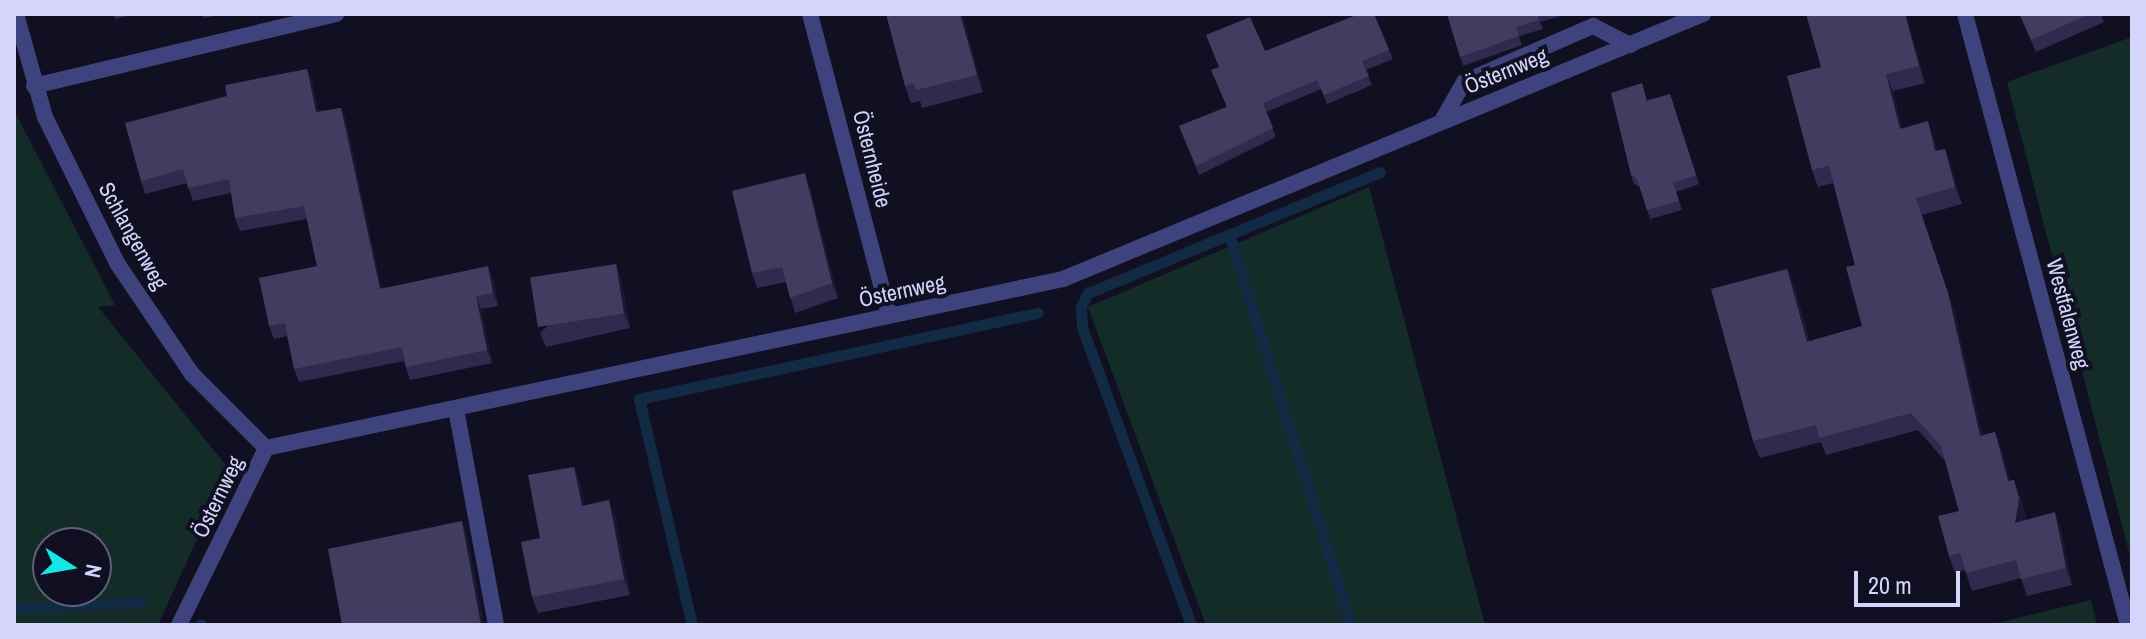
<!DOCTYPE html>
<html>
<head>
<meta charset="utf-8">
<style>
	body { margin:0 }
	#map { position:relative; width:2146px; height:639px; overflow:hidden; background:#111022; font-family:"Archivo Narrow",sans-serif }
	div>[style] { position:absolute }
	.green>* { inset:0; background:#142c28 }
	.stream>* { height:11px; margin:-5.5px; padding:0 5.5px; transform-origin:5.5px; border-radius:5.5px; background:#122a44 }
	.service>* { height:16px; margin:-8px; padding:0 8px; transform-origin:8px; border-radius:8px; background:#3f437d }
	.minor>* { height:16px; margin:-8px; padding:0 8px; transform-origin:8px; border-radius:8px; background:#3f437d }
	.wall>* { inset:0; background:#2e2b4f }
	.shaded-wall>* { inset:0; background:#1b1835 }
	.building>* { inset:0; background:#403d61; transform-origin:0 0 }
	span { translate:-50% -50%; white-space:nowrap; text-align:center; line-height:1.15; -webkit-text-stroke:8px #111022; paint-order:stroke }
	.street-label { font-size:22px; color:#d5d5fb }
	.frame { position:absolute; inset:0; border:16px solid #d5d5fb; pointer-events:none }
	.north { position:absolute; left:32px; top:527px; width:80px; height:80px; box-sizing:border-box; background:#111022; border:2px solid #5f5f79; border-radius:50%; rotate:101deg; font-size:22px; font-weight:700; line-height:32px; text-align:center; color:#d5d5fb }
	.north::after { content:''; display:block; margin:auto; width:28px; height:36px; background:#14e8e7; clip-path:polygon(50% 0,100% 100%,50% 72%,0 100%) }
	.scale { position:absolute; left:1854px; top:571px; width:106px; height:36px; box-sizing:border-box; border:4px solid #d5d5fb; border-top:0; padding-left:10px; font-size:24px; line-height:28px; white-space:nowrap; color:#d5d5fb; -webkit-text-stroke:6px #111022; paint-order:stroke }
</style>
</head>
<body>
<div id="map">
	<div class="green">
		<div style="clip-path:polygon(2132px 37px,2132px 564px,2007px 82px)"></div>
		<div style="clip-path:polygon(evenodd,14px 110px,115px 305px,98px 307px,229px 469px,158px 625px,14px 625px,14px 110px,48px 543px,96px 543px,96px 591px,48px 591px,48px 543px)"></div>
		<div style="clip-path:polygon(1369px 187px,1485px 625px,1206px 625px,1088px 307px)"></div>
		<div style="clip-path:polygon(2091px 600px,2097px 625px,1989px 625px)"></div>
	</div>
	<div class="stream">
		<div style="left:1229px;top:234px;width:410px;rotate:72.7deg"></div>
		<div style="left:14px;top:608px;width:127px;rotate:-2.7deg"></div>
		<div style="left:201px;top:625px;width:1px;rotate:-90deg"></div>
		<div style="left:692px;top:625px;width:232px;rotate:-103.2deg"></div>
		<div style="left:639px;top:399px;width:408px;rotate:-12.2deg"></div>
		<div style="left:1191px;top:625px;width:317px;rotate:-110.1deg"></div>
		<div style="left:1082px;top:327px;width:21px;rotate:-93deg"></div>
		<div style="left:1081px;top:306px;width:15px;rotate:-62deg"></div>
		<div style="left:1088px;top:293px;width:316px;rotate:-22.5deg"></div>
	</div>
	<div class="service">
		<div style="left:1443px;top:119px;width:43px;rotate:-60.4deg"></div>
		<div style="left:1464px;top:82px;width:141px;rotate:-23.5deg"></div>
		<div style="left:1593px;top:26px;width:42px;rotate:27.2deg"></div>
		<div style="left:456px;top:409px;width:220px;rotate:79.5deg"></div>
	</div>
	<div class="minor">
		<div style="left:16px;top:14px;width:107px;rotate:74.3deg"></div>
		<div style="left:45px;top:117px;width:163px;rotate:63.7deg"></div>
		<div style="left:117px;top:263px;width:134px;rotate:56deg"></div>
		<div style="left:192px;top:374px;width:105px;rotate:45deg"></div>
		<div style="left:810px;top:14px;width:312px;rotate:75.3deg"></div>
		<div style="left:1965px;top:14px;width:632px;rotate:75.06deg"></div>
		<div style="left:34px;top:86px;width:311px;rotate:-13.4deg"></div>
		<div style="left:179px;top:625px;width:197px;rotate:-63.8deg"></div>
		<div style="left:266px;top:448px;width:815px;rotate:-11.97deg"></div>
		<div style="left:1063px;top:279px;width:693px;rotate:-22.49deg"></div>
	</div>
	<div class="wall">
		<div style="clip-path:polygon(113px 14px,136px 14px,115px 19px)"></div>
		<div style="clip-path:polygon(202px 14px,224px 14px,204px 18px)"></div>
		<div style="clip-path:polygon(962px 14px,983px 92px,922px 108px,920px 101px,911px 103px,905px 86px)"></div>
		<div style="clip-path:polygon(1374px 14px,1393px 59px,1366px 70px,1372px 85px,1327px 104px,1321px 89px,1266px 112px,1276px 137px,1199px 175px,1179px 126px,1226px 107px,1265px 51px)"></div>
		<div style="clip-path:polygon(1447px 14px,1568px 14px,1540px 22px,1543px 29px,1519px 36px,1522px 45px,1463px 66px)"></div>
		<div style="clip-path:polygon(1906px 14px,1925px 83px,1893px 91px,1902px 129px,1934px 138px,1937px 151px,1945px 149px,1962px 204px,1922px 215px,1954px 311px,1982px 435px,1995px 432px,2001px 449px,2010px 481px,2014px 480px,2020px 497px,2026px 517px,2025px 520px,2061px 530px,2072px 585px,2027px 596px,2021px 578px,1972px 591px,1965px 570px,1955px 573px,1949px 556px,1959px 511px,1945px 461px,1918px 430px,1826px 455px,1821px 442px,1760px 458px,1753px 441px,1787px 269px,1794px 286px,1809px 341px,1862px 326px,1855px 265px,1833px 183px,1818px 187px,1812px 170px)"></div>
		<div style="clip-path:polygon(2019px 14px,2101px 14px,2104px 22px,2036px 52px)"></div>
		<div style="clip-path:polygon(307px 69px,312px 82px,318px 112px,341px 108px,346px 121px,381px 288px,493px 279px,498px 306px,481px 309px,492px 363px,410px 380px,404px 361px,299px 382px,294px 369px,287px 336px,274px 339px,269px 326px,317px 266px,307px 219px,240px 231px,235px 218px,231px 193px,193px 201px,187px 183px,145px 194px,141px 181px)"></div>
		<div style="clip-path:polygon(1670px 94px,1699px 184px,1676px 192px,1682px 210px,1650px 219px,1640px 187px,1634px 184px,1631px 175px,1648px 100px)"></div>
		<div style="clip-path:polygon(810px 188px,838px 298px,795px 313px,786px 282px,757px 288px,752px 273px)"></div>
		<div style="clip-path:polygon(616px 264px,621px 279px,630px 328px,546px 347px,540px 333px)"></div>
		<div style="clip-path:polygon(574px 467px,580px 483px,584px 505px,615px 516px,630px 595px,538px 613px,532px 597px,540px 538px)"></div>
	</div>
	<div class="shaded-wall">
		<div style="clip-path:polygon(960px 14px,962px 14px,983px 92px,977px 75px)"></div>
		<div style="clip-path:polygon(1905px 14px,1906px 14px,1925px 83px,1919px 66px)"></div>
		<div style="clip-path:polygon(307px 69px,312px 82px,321px 125px,316px 112px)"></div>
		<div style="clip-path:polygon(1886px 74px,1893px 91px,1906px 147px,1900px 129px)"></div>
		<div style="clip-path:polygon(341px 108px,346px 121px,384px 302px,380px 289px)"></div>
		<div style="clip-path:polygon(1928px 121px,1934px 138px,1942px 169px,1935px 151px)"></div>
		<div style="clip-path:polygon(1945px 149px,1951px 166px,1962px 204px,1955px 187px)"></div>
		<div style="clip-path:polygon(805px 173px,810px 188px,838px 298px,832px 283px)"></div>
		<div style="clip-path:polygon(1916px 198px,1954px 311px,1986px 453px,1980px 436px)"></div>
		<div style="clip-path:polygon(616px 264px,621px 279px,630px 328px,624px 313px)"></div>
		<div style="clip-path:polygon(488px 266px,493px 279px,498px 306px,493px 293px)"></div>
		<div style="clip-path:polygon(1787px 269px,1794px 286px,1813px 359px,1807px 342px)"></div>
		<div style="clip-path:polygon(476px 296px,481px 309px,492px 363px,487px 350px)"></div>
		<div style="clip-path:polygon(1995px 432px,2001px 449px,2015px 498px,2008px 481px)"></div>
		<div style="clip-path:polygon(574px 467px,580px 483px,588px 521px,582px 506px)"></div>
		<div style="clip-path:polygon(2014px 480px,2026px 517px,2021px 540px,2015px 523px)"></div>
		<div style="clip-path:polygon(609px 500px,615px 516px,630px 595px,624px 579px)"></div>
		<div style="clip-path:polygon(2055px 512px,2061px 530px,2072px 585px,2066px 568px)"></div>
		<div style="clip-path:polygon(462px 521px,468px 538px,484px 625px,481px 625px)"></div>
	</div>
	<div class="building">
		<div style="clip-path:polygon(886px 14px,960px 14px,977px 75px,916px 90px,914px 83px,905px 86px)"></div>
		<div style="clip-path:polygon(1359px 14px,1374px 14px,1389px 50px,1362px 61px,1369px 76px,1324px 95px,1317px 80px,1263px 103px,1273px 128px,1196px 166px,1179px 126px,1227px 107px,1211px 70px,1219px 67px,1206px 35px,1250px 17px,1265px 51px)"></div>
		<div style="clip-path:polygon(1447px 14px,1537px 14px,1539px 20px,1516px 27px,1519px 36px,1460px 57px)"></div>
		<div style="clip-path:polygon(1806px 14px,1905px 14px,1919px 66px,1886px 74px,1900px 129px,1928px 121px,1935px 151px,1945px 149px,1955px 187px,1916px 198px,1948px 293px,1980px 436px,1995px 432px,2008px 481px,2014px 480px,2019px 499px,2015px 523px,2055px 512px,2066px 568px,2021px 579px,2016px 560px,1966px 573px,1960px 553px,1949px 556px,1938px 516px,1959px 511px,1941px 446px,1911px 413px,1819px 438px,1816px 425px,1753px 441px,1711px 289px,1787px 269px,1807px 342px,1862px 326px,1846px 267px,1855px 265px,1829px 166px,1812px 170px,1787px 76px,1821px 67px)"></div>
		<div style="clip-path:polygon(2020px 14px,2090px 14px,2031px 40px)"></div>
		<div style="clip-path:polygon(307px 69px,316px 112px,341px 108px,380px 289px,488px 266px,493px 293px,476px 296px,487px 350px,406px 367px,402px 347px,294px 369px,285px 323px,269px 326px,259px 278px,317px 266px,304px 206px,235px 218px,229px 179px,188px 188px,183px 169px,141px 181px,125px 123px,227px 96px,225px 85px)"></div>
		<div style="clip-path:polygon(1642px 83px,1647px 101px,1670px 94px,1696px 175px,1673px 183px,1679px 201px,1647px 210px,1637px 179px,1631px 175px,1611px 93px)"></div>
		<div style="clip-path:polygon(805px 173px,832px 283px,790px 298px,782px 267px,752px 273px,732px 191px)"></div>
		<div style="left:616px;top:264px;width:50px;height:87px;rotate:81deg"></div>
		<div style="clip-path:polygon(574px 467px,582px 506px,609px 500px,624px 579px,532px 597px,521px 542px,540px 538px,528px 475px)"></div>
		<div style="clip-path:polygon(462px 521px,481px 625px,342px 625px,328px 549px)"></div>
	</div>
	<div class="street-label">
		<span style="left:1506px;top:71px;rotate:-22deg">Östernweg</span>
		<span style="left:872px;top:159px;rotate:76deg">Östernheide</span>
		<span style="left:133px;top:236px;rotate:61deg">Schlangenweg</span>
		<span style="left:902px;top:291px;rotate:-12deg">Östernweg</span>
		<span style="left:2068px;top:314px;rotate:75deg">Westfalenweg</span>
		<span style="left:218px;top:497px;rotate:-64deg">Östernweg</span>
	</div>
	<div class="frame"></div>
	<div class="north">N</div>
	<div class="scale">20 m</div>
</div>
</body>
</html>
